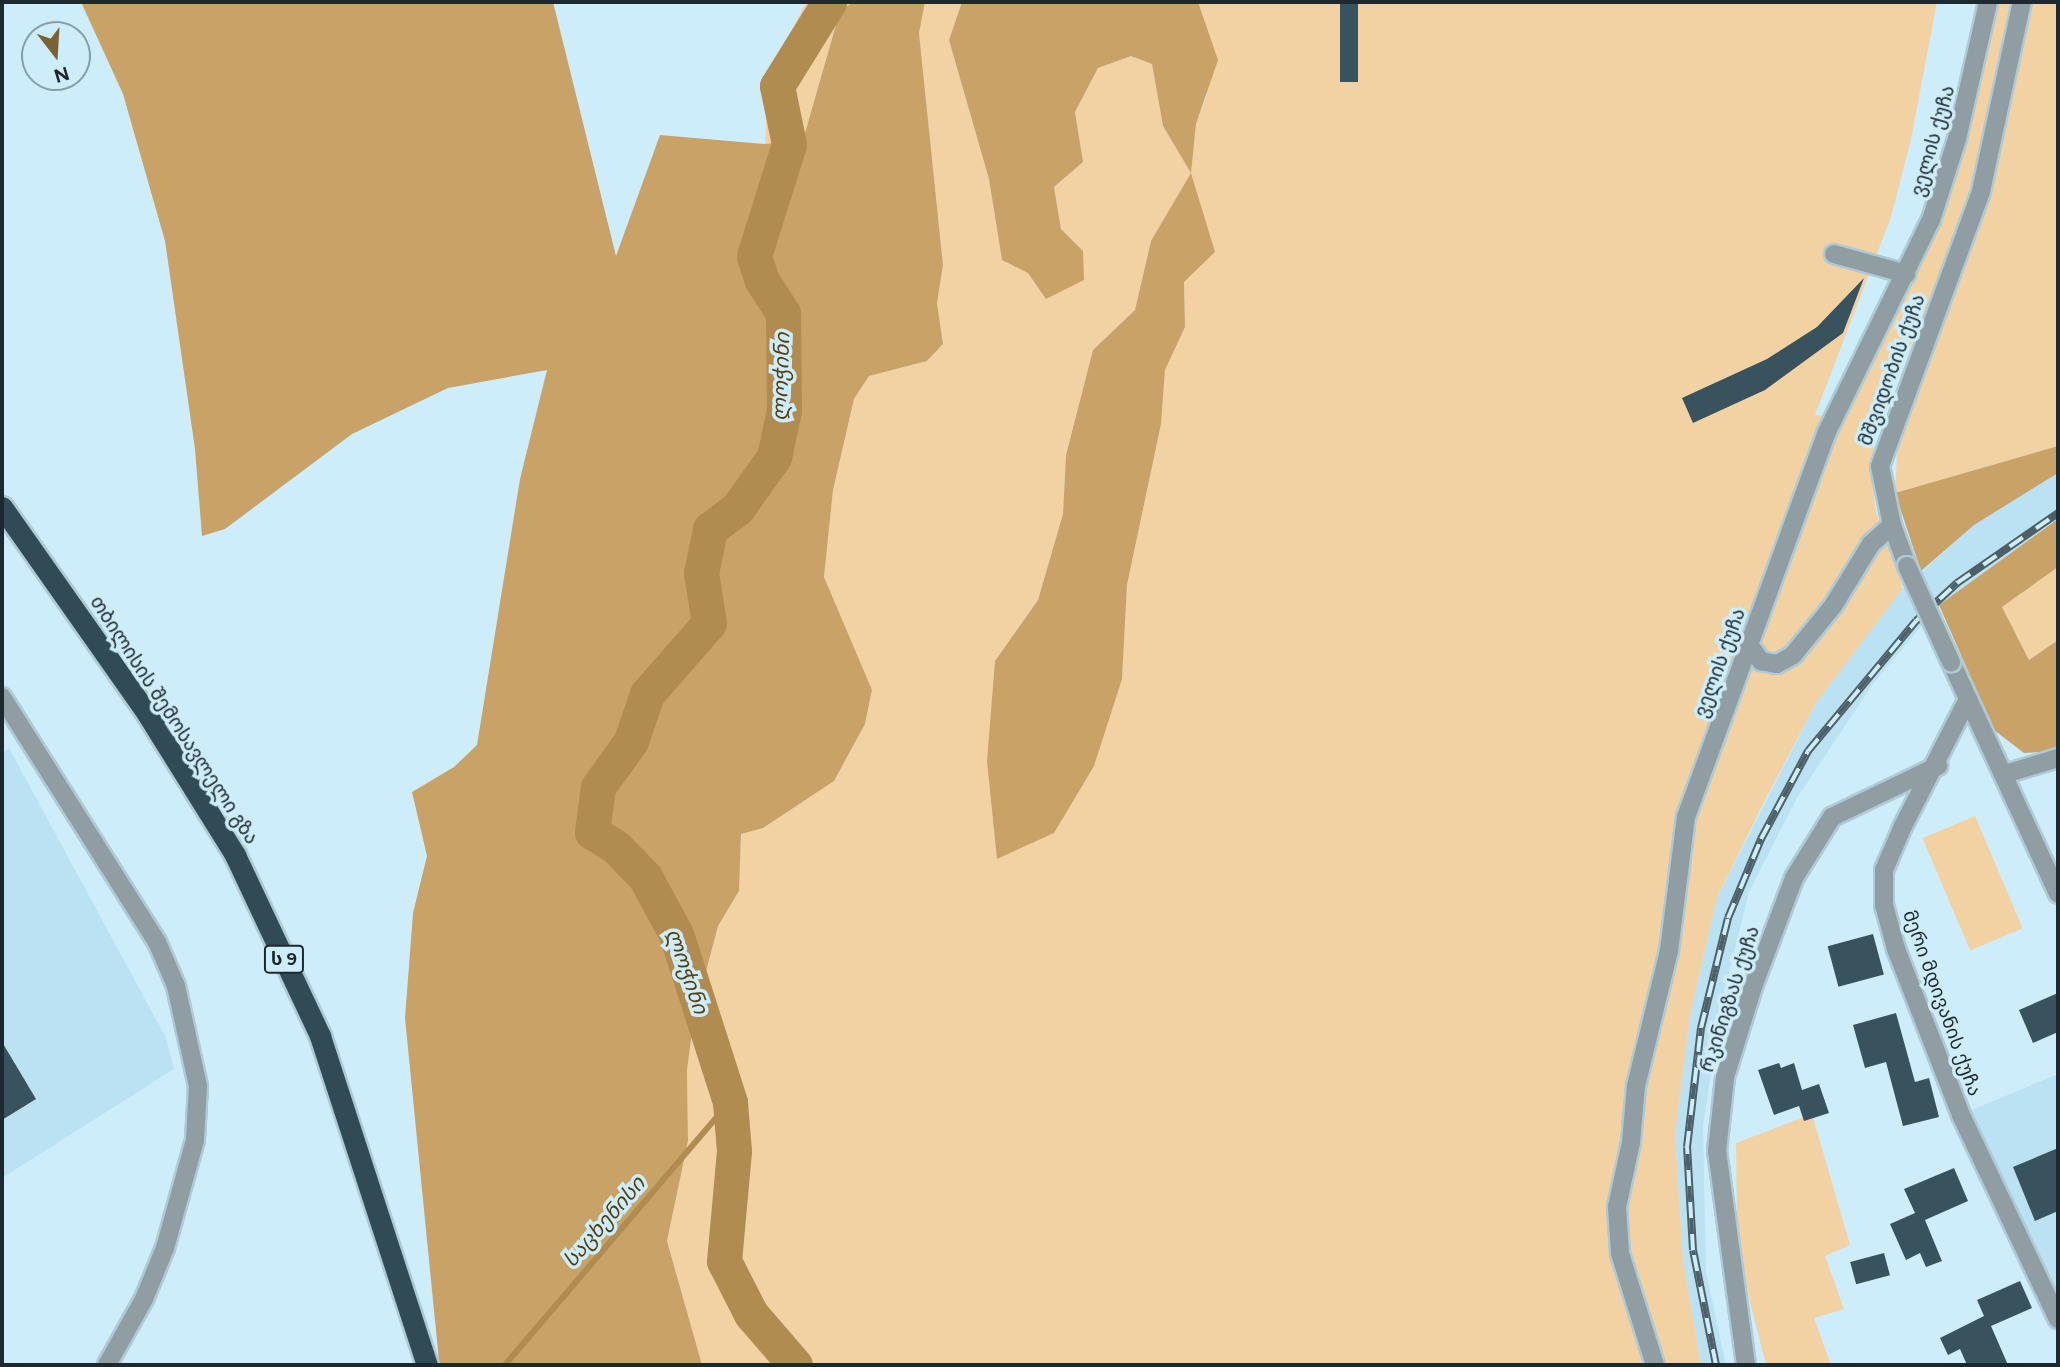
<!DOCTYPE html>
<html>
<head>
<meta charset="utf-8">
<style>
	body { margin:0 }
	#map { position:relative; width:2060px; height:1367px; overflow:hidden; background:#cdedfa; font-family:Figtree,"Noto Sans Georgian",sans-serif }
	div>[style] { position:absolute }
	.built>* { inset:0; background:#bbe2f3 }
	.green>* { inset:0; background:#f2d2a2; transform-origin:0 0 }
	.forest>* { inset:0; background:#c8a267 }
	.stream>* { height:6px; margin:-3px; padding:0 3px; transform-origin:3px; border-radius:3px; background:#b08c51 }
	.river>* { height:35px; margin:-17.5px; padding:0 17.5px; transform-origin:17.5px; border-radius:17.5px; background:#b08c51 }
	.building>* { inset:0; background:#38535e; transform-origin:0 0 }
	.roads { filter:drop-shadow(2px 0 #adcad5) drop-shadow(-2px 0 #adcad5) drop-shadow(0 2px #adcad5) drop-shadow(0 -2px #adcad5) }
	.minor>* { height:18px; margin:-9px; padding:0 9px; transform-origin:9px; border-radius:9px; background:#909da3 }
	.highway>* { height:21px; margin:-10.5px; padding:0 10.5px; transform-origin:10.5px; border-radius:10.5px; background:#304b56 }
	.rail>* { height:8px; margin-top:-4px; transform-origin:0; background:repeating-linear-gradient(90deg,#cdedfa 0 16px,#4e6067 0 32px); box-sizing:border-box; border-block:2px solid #4e6067 }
	.bridges { filter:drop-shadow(2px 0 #adcad5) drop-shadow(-2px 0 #adcad5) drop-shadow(0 2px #adcad5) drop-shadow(0 -2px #adcad5) }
	.minor-bridge>* { height:18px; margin:-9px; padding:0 9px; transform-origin:9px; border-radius:9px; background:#909da3 }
	span { translate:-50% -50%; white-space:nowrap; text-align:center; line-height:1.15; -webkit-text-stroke:7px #cdedfa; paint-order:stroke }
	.shield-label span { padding:2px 5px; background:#cdedfa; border:2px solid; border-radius:5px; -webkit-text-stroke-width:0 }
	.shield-label { font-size:18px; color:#1d292e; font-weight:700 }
	.street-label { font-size:19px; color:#1d292e }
	.water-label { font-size:21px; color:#583e0e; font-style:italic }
	.frame { position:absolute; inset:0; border:4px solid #1d292e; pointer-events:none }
	.north { position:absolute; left:21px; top:21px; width:70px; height:70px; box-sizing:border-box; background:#cdedfa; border:2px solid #879fa8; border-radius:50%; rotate:163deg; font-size:19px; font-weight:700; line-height:28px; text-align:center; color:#1d292e }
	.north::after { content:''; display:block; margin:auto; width:24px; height:32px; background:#7d6134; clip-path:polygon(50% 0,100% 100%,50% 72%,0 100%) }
</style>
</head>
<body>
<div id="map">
	<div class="built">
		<div style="clip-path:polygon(2058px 473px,2058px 519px,1939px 605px,1873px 684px,1797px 798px,1749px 892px,1722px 1001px,1703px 1126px,1706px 1272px,1726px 1365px,1701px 1365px,1683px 1260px,1675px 1134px,1691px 1010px,1717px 898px,1816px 703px,1889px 601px,1974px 525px)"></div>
		<div style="clip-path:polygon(9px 748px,166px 1038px,174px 1069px,2px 1178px,2px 753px)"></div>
		<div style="clip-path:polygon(2058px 1074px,2058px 1304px,1967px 1112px)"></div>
	</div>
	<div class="green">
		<div style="clip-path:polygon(806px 2px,853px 2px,840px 11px,803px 141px,765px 144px,768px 79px)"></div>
		<div style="clip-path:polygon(evenodd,925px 2px,962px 2px,949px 40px,989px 179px,1002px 259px,1083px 251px,1061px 229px,1054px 187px,1083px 162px,1075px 112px,1098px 68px,1131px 56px,1152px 64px,1163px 126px,1191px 172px,1196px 124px,1207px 95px,1205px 24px,1198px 2px,1937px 2px,1911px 139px,1891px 217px,1815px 415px,1847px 417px,1942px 172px,1976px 2px,2010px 2px,1969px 202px,1875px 435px,1871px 472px,1876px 512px,1903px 588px,1816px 703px,1763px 804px,1717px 898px,1691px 1010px,1675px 1134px,1683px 1260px,1701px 1365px,702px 1365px,667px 1241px,688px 1141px,687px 1070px,694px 1017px,718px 926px,739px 891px,741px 834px,763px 828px,834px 781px,865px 724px,872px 691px,824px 577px,833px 490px,854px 399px,869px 376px,927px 361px,943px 344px,937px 303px,943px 265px,919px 33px,925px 2px,1151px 241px,1215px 251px,1184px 282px,1185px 327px,1165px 370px,1161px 424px,1127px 585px,1122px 679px,995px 661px,1038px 600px,1063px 514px,1066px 455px,1093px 350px,1135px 310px,1151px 241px)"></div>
		<div style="clip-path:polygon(2032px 2px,2058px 2px,2058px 446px,1895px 493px,1897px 454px,1932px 340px,1989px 200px)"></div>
		<div style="clip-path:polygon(2058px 567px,2058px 640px,2029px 660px,2002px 607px)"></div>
		<div style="left:1975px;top:816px;width:122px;height:57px;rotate:67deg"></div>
		<div style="clip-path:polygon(1812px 1114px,1850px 1245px,1825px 1256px,1844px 1309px,1814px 1318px,1831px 1365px,1766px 1365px,1749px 1298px,1737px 1225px,1736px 1143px)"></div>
	</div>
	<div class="forest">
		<div style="clip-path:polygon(81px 2px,553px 2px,616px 256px,660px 135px,765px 144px,803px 140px,840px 11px,853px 2px,925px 2px,919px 33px,943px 265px,937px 303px,943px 344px,927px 361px,869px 376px,854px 399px,833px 490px,824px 577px,872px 690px,865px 724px,834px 781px,763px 828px,741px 834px,739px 891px,718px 926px,694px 1017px,687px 1070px,688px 1141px,667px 1241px,702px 1365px,440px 1365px,439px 1361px,405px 1018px,413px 913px,427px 856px,412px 792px,454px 767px,477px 745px,520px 479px,547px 370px,448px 388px,352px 434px,225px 529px,202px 536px,195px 449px,165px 241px,123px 94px)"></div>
		<div style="clip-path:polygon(962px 2px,1198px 2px,1218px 60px,1196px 124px,1191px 173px,1215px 252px,1184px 282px,1185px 327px,1165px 370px,1161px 424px,1127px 585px,1122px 679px,1094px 766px,1054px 833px,997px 859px,987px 761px,995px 661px,1038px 600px,1063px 514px,1066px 455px,1093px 350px,1135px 310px,1151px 241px,1191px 173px,1163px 126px,1152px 64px,1131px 56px,1098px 68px,1075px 112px,1083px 162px,1054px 187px,1061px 229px,1083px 251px,1084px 280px,1046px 299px,1028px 273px,1002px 260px,989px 179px,949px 40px)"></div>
		<div style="clip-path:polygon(2058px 446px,2058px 473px,1974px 525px,1921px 571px,1895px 493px)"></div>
		<div style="clip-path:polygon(2058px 519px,2058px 567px,2002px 607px,2029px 660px,2058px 640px,2058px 751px,2024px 753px,1994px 730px,1939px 605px)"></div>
	</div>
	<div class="stream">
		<div style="left:505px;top:1365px;width:346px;rotate:-49.5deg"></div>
	</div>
	<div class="river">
		<div style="left:795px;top:1365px;width:67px;rotate:-130.8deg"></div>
		<div style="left:751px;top:1314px;width:59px;rotate:-117deg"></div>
		<div style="left:724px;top:1261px;width:110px;rotate:-84.8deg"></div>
		<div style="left:734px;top:1151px;width:49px;rotate:-94.7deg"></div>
		<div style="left:730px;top:1102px;width:176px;rotate:-107.8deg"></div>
		<div style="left:676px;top:934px;width:65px;rotate:-118.5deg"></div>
		<div style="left:645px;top:877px;width:42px;rotate:-134deg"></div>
		<div style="left:616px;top:847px;width:28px;rotate:-148deg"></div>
		<div style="left:592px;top:832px;width:45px;rotate:-82.4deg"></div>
		<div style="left:598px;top:787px;width:57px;rotate:-54.3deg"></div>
		<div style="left:631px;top:741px;width:50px;rotate:-71.2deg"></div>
		<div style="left:647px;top:694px;width:94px;rotate:-48.9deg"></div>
		<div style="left:709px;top:623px;width:51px;rotate:-99.1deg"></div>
		<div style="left:701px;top:573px;width:45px;rotate:-78.4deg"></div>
		<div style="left:710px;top:529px;width:34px;rotate:-37deg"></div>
		<div style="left:737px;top:509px;width:64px;rotate:-54.6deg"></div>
		<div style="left:774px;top:457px;width:48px;rotate:-78deg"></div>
		<div style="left:784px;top:410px;width:97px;rotate:-90.6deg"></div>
		<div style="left:783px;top:313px;width:38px;rotate:-123deg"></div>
		<div style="left:762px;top:281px;width:26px;rotate:-108deg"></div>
		<div style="left:754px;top:256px;width:117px;rotate:-72.6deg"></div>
		<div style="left:789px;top:144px;width:59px;rotate:-101.7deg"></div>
		<div style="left:777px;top:86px;width:99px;rotate:-58.2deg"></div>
	</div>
	<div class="building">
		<div style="left:1340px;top:2px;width:18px;height:80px"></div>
		<div style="clip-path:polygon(1864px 278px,1843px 333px,1765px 390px,1693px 423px,1682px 398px,1767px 359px,1817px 327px)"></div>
		<div style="left:1873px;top:934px;width:42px;height:47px;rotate:75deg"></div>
		<div style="clip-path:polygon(2058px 993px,2058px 1032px,2033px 1043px,2019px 1010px)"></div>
		<div style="clip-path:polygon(1896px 1013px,1915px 1082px,1929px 1078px,1939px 1117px,1903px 1126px,1886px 1062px,1865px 1068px,1853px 1025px)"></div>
		<div style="clip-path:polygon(2px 1042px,36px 1099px,2px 1120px)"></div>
		<div style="clip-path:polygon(1779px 1063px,1781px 1068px,1794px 1063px,1802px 1090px,1819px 1084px,1829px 1113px,1804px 1121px,1799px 1106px,1774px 1115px,1758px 1070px)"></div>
		<div style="clip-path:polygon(2058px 1148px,2058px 1211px,2035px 1221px,2013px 1167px)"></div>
		<div style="clip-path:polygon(1954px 1168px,1968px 1201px,1925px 1220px,1942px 1261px,1926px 1267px,1920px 1253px,1906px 1260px,1890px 1224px,1915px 1213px,1904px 1189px)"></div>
		<div style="left:1884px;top:1253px;width:23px;height:35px;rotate:75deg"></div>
		<div style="clip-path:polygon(2020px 1281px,2032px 1308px,1991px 1326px,2008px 1365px,1967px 1365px,1960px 1349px,1948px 1355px,1940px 1338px,1984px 1316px,1977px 1300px)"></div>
	</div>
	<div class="roads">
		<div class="minor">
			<div style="left:1834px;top:254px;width:75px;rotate:15.5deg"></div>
			<div style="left:1907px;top:566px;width:44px;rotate:-110.1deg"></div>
			<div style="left:1892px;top:525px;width:60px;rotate:-101.5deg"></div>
			<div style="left:1880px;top:466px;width:293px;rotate:-69.8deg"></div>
			<div style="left:1981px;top:191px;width:193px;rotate:-77.8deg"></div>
			<div style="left:1750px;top:646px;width:19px;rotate:54deg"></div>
			<div style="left:1761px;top:661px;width:16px;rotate:11deg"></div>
			<div style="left:1777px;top:664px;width:18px;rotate:-29deg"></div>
			<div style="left:1793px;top:655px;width:63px;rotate:-50.8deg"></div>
			<div style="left:1833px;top:606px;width:73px;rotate:-58.5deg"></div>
			<div style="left:1871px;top:544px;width:28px;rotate:-42deg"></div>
			<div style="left:1951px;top:662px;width:255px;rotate:65.2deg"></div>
			<div style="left:2px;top:697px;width:290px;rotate:57.7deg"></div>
			<div style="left:157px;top:942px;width:48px;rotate:66.6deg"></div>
			<div style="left:176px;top:986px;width:102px;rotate:77.6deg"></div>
			<div style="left:198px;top:1086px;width:54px;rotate:93.2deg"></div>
			<div style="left:195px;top:1140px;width:112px;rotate:105.5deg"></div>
			<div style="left:165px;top:1248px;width:55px;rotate:112.4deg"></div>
			<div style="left:144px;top:1299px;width:76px;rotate:119.3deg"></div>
			<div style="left:1968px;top:699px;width:143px;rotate:117.1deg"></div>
			<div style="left:1903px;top:826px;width:48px;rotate:113.4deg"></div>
			<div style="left:1884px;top:870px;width:35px;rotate:90deg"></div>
			<div style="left:1884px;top:905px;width:46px;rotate:74.7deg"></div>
			<div style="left:1896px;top:949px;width:178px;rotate:68.6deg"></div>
			<div style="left:1961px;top:1115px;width:226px;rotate:64.6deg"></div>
			<div style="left:2005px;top:774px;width:55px;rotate:-16.8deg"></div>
			<div style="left:1655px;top:1365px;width:117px;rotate:-107.4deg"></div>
			<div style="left:1620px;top:1253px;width:46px;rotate:-93.7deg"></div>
			<div style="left:1617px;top:1207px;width:66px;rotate:-77.8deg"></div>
			<div style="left:1631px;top:1142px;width:56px;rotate:-84.9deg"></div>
			<div style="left:1636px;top:1086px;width:139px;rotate:-76.3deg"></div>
			<div style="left:1669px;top:951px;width:135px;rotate:-82.8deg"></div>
			<div style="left:1686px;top:817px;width:408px;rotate:-69.9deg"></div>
			<div style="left:1826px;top:434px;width:238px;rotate:-63.9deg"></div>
			<div style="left:1931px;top:220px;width:85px;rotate:-72.2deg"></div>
			<div style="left:1957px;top:139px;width:140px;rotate:-77.2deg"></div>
			<div style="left:1746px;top:1365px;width:216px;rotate:-97.7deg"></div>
			<div style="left:1717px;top:1151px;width:74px;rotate:-83.8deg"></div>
			<div style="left:1725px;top:1077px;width:97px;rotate:-72.7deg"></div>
			<div style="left:1754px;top:984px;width:113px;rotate:-69.3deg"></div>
			<div style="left:1794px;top:878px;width:72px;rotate:-58.1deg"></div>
			<div style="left:1832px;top:817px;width:118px;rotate:-25.7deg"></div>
		</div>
		<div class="highway">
			<div style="left:2px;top:507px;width:254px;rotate:54.9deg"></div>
			<div style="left:148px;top:715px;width:165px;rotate:58.1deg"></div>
			<div style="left:235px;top:855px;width:200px;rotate:64.8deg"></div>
			<div style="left:320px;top:1036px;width:346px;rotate:72deg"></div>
		</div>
	</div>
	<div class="rail">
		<div style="left:1716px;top:1365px;width:117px;rotate:-101.3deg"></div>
		<div style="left:1693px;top:1250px;width:103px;rotate:-93.3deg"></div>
		<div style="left:1687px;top:1147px;width:120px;rotate:-83.3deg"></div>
		<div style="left:1701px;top:1028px;width:113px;rotate:-76.2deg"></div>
		<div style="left:1728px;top:918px;width:86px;rotate:-67.3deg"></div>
		<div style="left:1761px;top:839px;width:100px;rotate:-61.9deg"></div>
		<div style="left:1808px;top:751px;width:169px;rotate:-50.3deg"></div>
		<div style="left:1916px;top:621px;width:56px;rotate:-42.8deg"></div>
		<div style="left:1957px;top:583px;width:123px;rotate:-34.7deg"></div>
	</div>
	<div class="bridges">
		<div class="minor-bridge">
			<div style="left:1907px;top:566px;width:106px;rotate:65.4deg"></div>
		</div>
	</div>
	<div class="shield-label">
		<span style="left:284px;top:959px">ს 9</span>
	</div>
	<div class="street-label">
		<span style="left:1933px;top:141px;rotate:-74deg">ველის ქუჩა</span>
		<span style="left:1892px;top:370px;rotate:-70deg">მშვიდობის ქუჩა</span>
		<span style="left:1720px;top:663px;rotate:-70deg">ველის ქუჩა</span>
		<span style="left:174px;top:720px;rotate:57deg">თბილისის შემოსავლელი გზა</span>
		<span style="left:1730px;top:999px;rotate:-72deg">რკინიგზას ქუჩა</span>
		<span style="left:1942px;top:1003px;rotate:70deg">მერი მდივანის ქუჩა</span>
	</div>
	<div class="water-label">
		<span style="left:781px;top:377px;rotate:-88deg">ლოჭინი</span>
		<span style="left:687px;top:971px;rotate:71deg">ლოჭინი</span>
		<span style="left:604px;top:1222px;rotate:-49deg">საცხენისი</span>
	</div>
	<div class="frame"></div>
	<div class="north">N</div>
</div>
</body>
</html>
